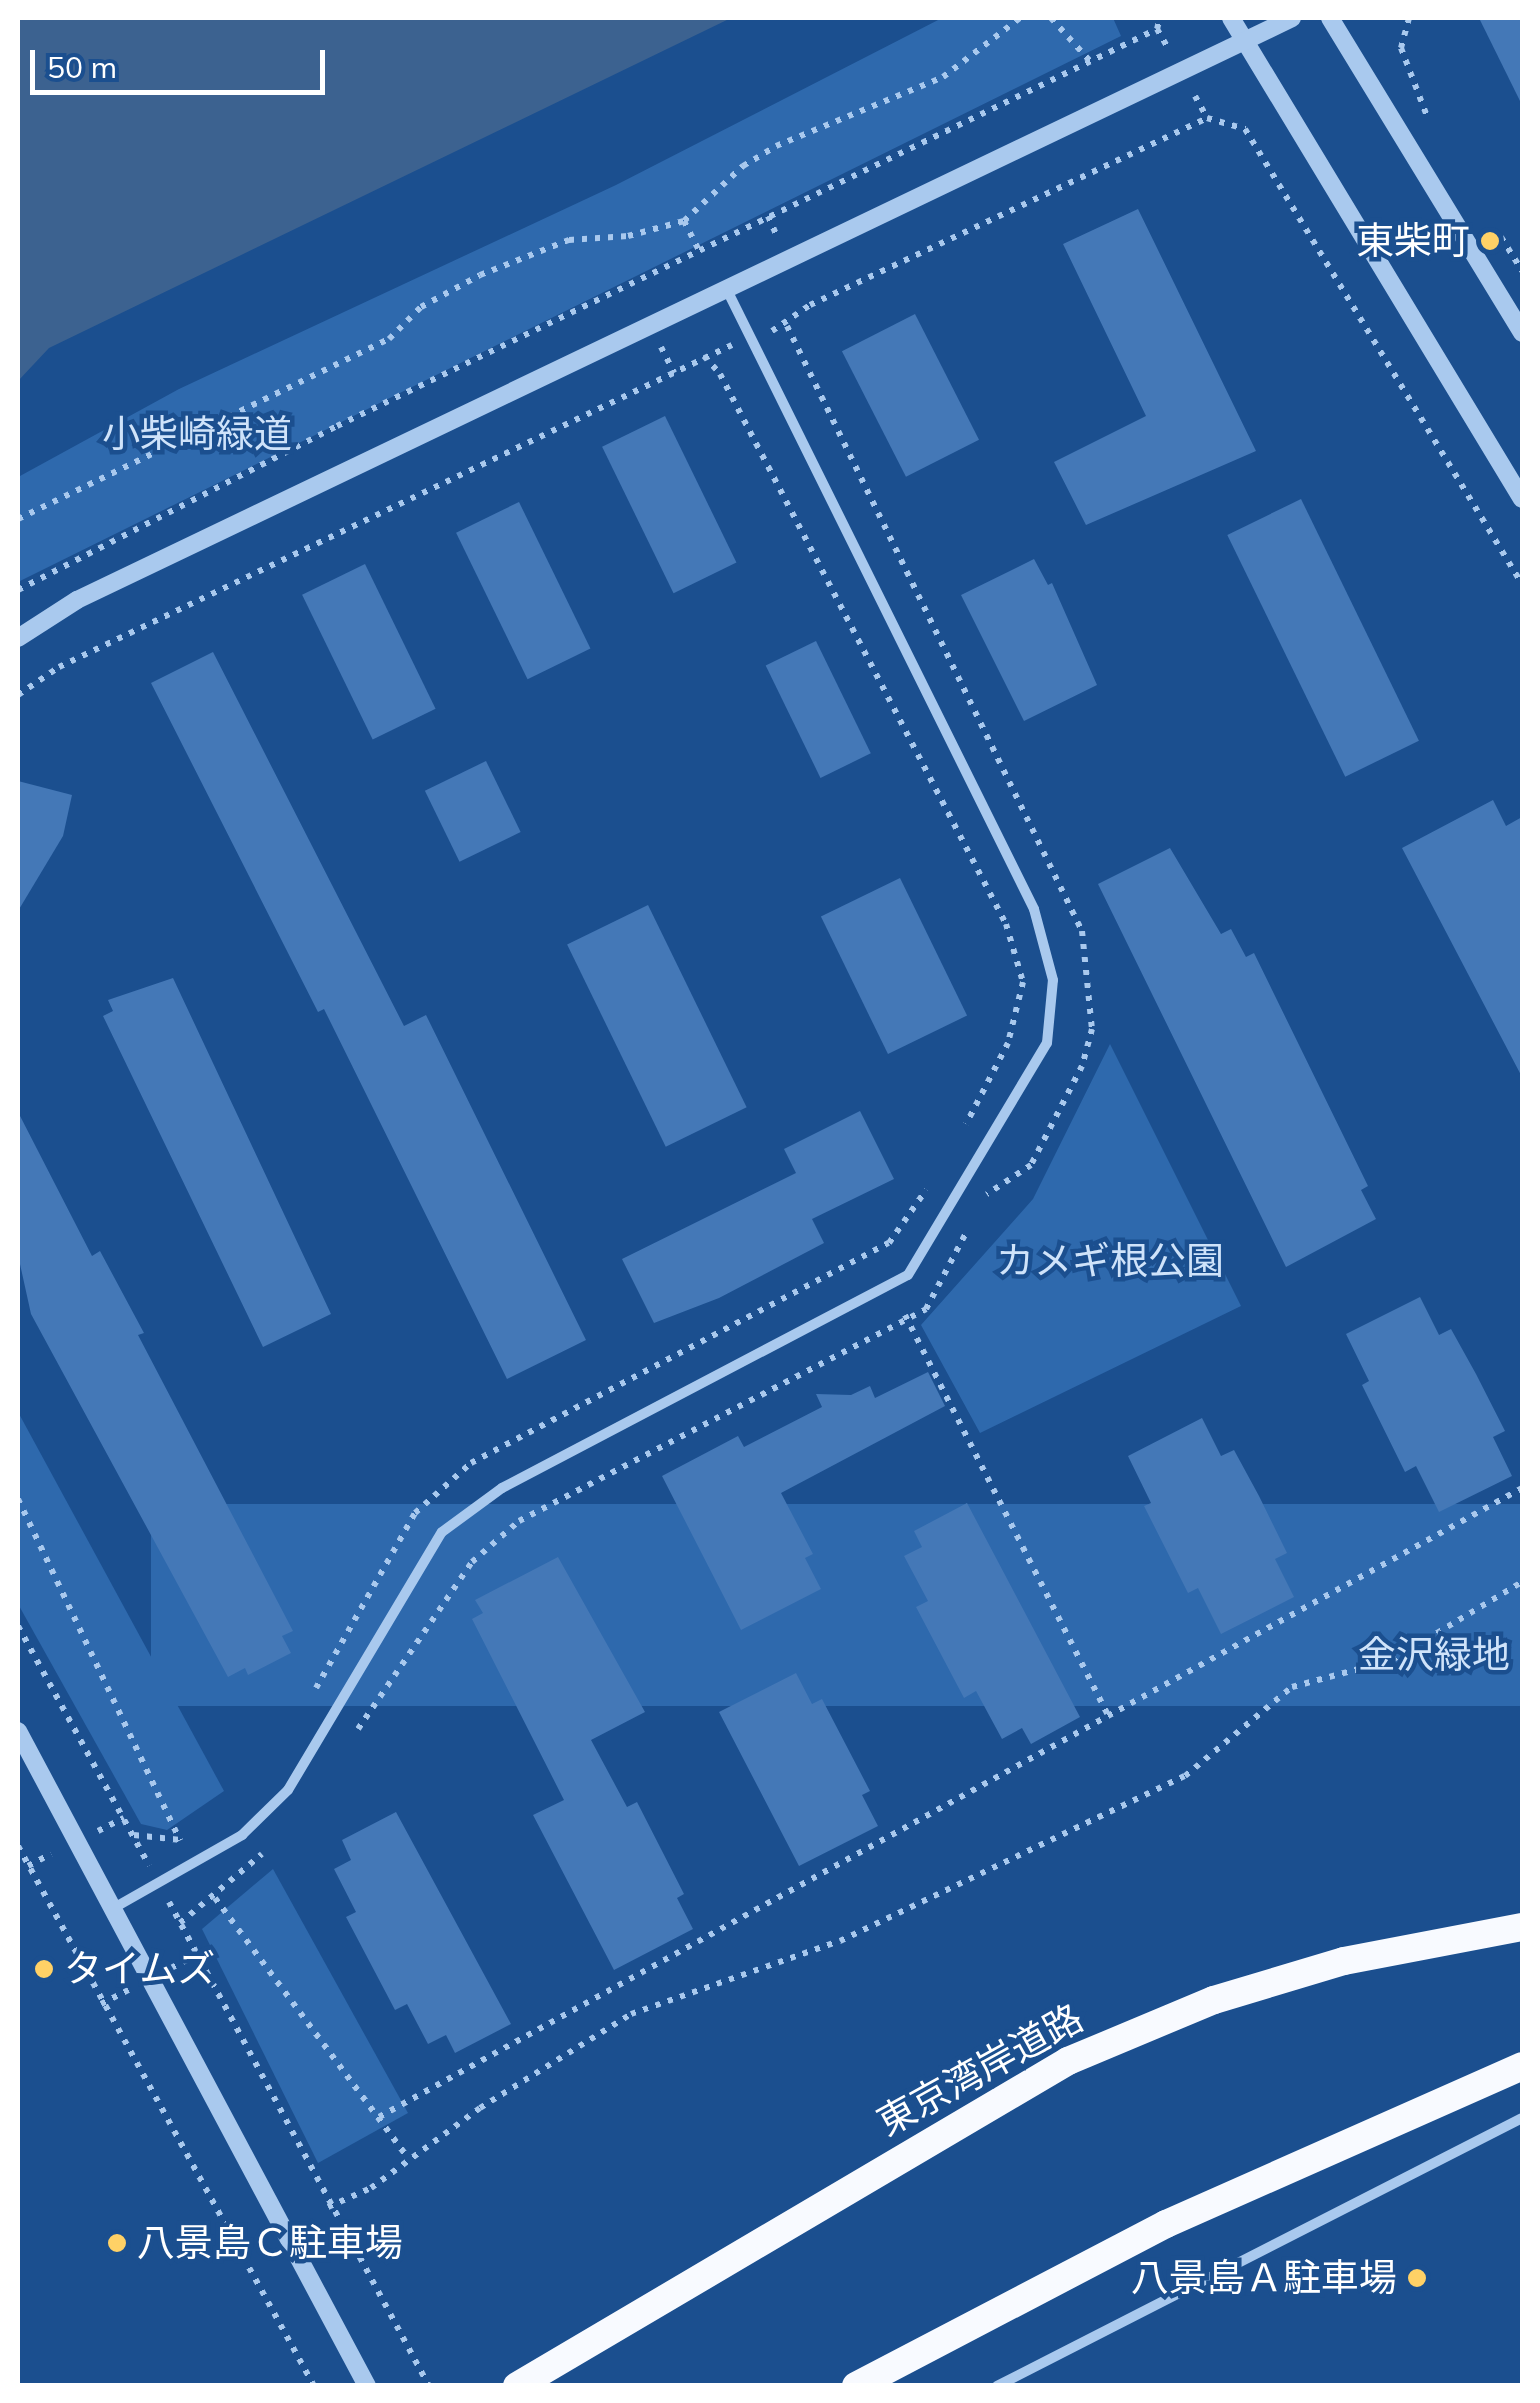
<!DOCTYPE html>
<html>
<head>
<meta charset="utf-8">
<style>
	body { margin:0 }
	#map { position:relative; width:1540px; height:2403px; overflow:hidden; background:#1b4f8f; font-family:Mulish,"Noto Sans JP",sans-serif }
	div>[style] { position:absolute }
	.green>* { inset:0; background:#2e69ad; transform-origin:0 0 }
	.water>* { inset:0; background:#3c6290 }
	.building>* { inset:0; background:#4478b7; transform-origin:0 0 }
	.path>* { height:6px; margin-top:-3px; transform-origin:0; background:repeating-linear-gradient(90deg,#a9c9ee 0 5px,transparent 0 13px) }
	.minor>* { height:10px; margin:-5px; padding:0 5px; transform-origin:5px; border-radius:5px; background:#a9c9ee }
	.tertiary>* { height:18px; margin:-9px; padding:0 9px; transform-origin:9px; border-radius:9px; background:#a9c9ee }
	.trunk>* { height:28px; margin:-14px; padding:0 14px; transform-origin:14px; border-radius:14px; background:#f8faff }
	.dots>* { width:28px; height:28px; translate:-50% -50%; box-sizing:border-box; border:5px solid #1b4f8f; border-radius:50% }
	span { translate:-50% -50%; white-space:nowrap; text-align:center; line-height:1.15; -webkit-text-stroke:9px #1b4f8f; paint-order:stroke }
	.poi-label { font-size:38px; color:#fff }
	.right { translate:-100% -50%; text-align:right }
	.left { translate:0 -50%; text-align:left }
	.park-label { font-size:38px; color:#cfe3fa }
	.street-label { font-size:38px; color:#fff }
	.frame { position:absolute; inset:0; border:20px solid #fff; pointer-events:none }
	.scale { position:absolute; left:30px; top:50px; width:295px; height:45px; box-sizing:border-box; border:5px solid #fff; border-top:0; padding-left:12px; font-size:30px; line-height:35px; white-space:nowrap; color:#fff; -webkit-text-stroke:8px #1b4f8f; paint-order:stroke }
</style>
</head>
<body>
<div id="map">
	<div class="green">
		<div style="clip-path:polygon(942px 18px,1113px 18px,1121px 36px,18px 582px,20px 476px,179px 389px,616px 185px)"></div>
		<div style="clip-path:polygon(1110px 1044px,1241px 1306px,980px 1433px,921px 1325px,1033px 1199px)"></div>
		<div style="clip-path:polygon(18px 1412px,224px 1791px,167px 1830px,141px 1824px,18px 1604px)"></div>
		<div style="left:1522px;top:1504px;width:202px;height:1371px;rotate:90deg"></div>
		<div style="clip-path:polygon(273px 1869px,408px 2113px,318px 2163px,202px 1929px)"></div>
	</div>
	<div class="water">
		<div style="clip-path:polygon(18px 18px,731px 18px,49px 348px,18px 381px)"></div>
	</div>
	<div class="building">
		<div style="clip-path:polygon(1479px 18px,1522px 18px,1522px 105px)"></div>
		<div style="clip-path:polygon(1138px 209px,1256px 451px,1086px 525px,1054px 462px,1146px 416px,1063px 244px)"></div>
		<div style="left:915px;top:314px;width:141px;height:82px;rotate:63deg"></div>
		<div style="left:665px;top:416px;width:163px;height:70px;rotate:64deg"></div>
		<div style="left:1301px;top:499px;width:269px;height:82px;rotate:64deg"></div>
		<div style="left:519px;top:502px;width:163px;height:70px;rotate:64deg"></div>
		<div style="clip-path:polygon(1034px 559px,1048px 585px,1052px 583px,1097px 685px,1024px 721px,961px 595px)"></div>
		<div style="left:365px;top:564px;width:161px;height:70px;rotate:64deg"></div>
		<div style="left:816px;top:641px;width:125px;height:56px;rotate:64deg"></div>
		<div style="clip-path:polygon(213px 652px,404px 1026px,426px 1015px,586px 1340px,507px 1379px,324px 1009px,318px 1012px,151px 683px)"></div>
		<div style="left:486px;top:761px;width:79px;height:68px;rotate:64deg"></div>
		<div style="clip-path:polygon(18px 781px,72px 795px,63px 836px,18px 911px)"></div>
		<div style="clip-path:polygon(1493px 800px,1506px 826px,1522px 817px,1522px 1077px,1402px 848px)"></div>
		<div style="clip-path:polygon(1170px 848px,1221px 934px,1231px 929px,1246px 957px,1254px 953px,1368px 1186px,1361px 1190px,1376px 1219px,1286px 1267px,1098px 884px)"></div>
		<div style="left:900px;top:878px;width:153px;height:88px;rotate:64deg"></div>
		<div style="left:648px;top:905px;width:225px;height:90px;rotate:64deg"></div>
		<div style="clip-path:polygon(173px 978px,331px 1314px,263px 1347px,103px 1016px,113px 1011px,108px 1000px)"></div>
		<div style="clip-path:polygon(860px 1111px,894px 1179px,812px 1219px,824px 1243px,719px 1298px,654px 1323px,622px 1259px,796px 1173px,784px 1149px)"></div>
		<div style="clip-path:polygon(18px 1112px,92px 1256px,100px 1251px,144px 1333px,138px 1335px,293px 1631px,282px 1636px,291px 1653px,248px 1675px,245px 1668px,228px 1677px,31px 1314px,18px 1255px)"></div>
		<div style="clip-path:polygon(1420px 1297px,1439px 1335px,1451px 1329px,1476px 1374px,1505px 1431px,1493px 1437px,1512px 1476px,1439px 1512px,1416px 1466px,1405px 1472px,1362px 1385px,1369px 1381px,1346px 1334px)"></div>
		<div style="clip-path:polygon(928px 1372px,945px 1406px,781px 1493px,813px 1554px,805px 1558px,821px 1589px,741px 1630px,662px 1476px,738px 1436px,744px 1447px,822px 1407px,816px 1394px,851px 1395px,870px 1386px,875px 1398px)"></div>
		<div style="clip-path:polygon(1202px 1418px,1221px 1456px,1234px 1450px,1259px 1496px,1287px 1553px,1275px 1559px,1294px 1597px,1221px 1634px,1198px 1588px,1188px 1593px,1144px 1506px,1151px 1503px,1128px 1456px)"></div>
		<div style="clip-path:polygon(967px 1503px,1080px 1717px,1031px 1744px,1022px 1728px,1002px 1739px,976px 1691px,964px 1698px,916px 1607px,928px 1601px,904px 1556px,922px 1547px,914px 1531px)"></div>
		<div style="clip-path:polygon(558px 1557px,645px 1712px,591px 1740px,627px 1807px,637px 1802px,684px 1894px,677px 1898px,693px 1929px,614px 1970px,533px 1815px,564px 1800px,472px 1619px,483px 1613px,475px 1600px)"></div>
		<div style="clip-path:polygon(796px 1673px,812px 1704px,822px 1699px,870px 1791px,862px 1795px,878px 1826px,799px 1866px,719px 1712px)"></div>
		<div style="clip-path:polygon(396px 1812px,511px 2024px,455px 2053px,446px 2035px,428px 2044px,407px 2004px,395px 2010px,346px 1917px,356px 1912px,334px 1869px,351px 1860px,342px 1840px)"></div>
	</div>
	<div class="path">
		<div style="left:1051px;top:18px;width:58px;rotate:47.8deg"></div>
		<div style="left:1409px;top:18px;width:31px;rotate:105deg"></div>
		<div style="left:1401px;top:48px;width:73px;rotate:69.1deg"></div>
		<div style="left:1157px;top:29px;width:24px;rotate:60deg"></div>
		<div style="left:1195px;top:96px;width:25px;rotate:61deg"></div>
		<div style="left:768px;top:216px;width:24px;rotate:66deg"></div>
		<div style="left:684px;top:221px;width:31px;rotate:63deg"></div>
		<div style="left:1501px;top:237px;width:40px;rotate:58deg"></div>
		<div style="left:787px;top:326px;width:673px;rotate:64.01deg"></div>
		<div style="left:1082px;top:931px;width:99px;rotate:84.2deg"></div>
		<div style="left:1092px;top:1029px;width:38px;rotate:105deg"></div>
		<div style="left:1082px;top:1066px;width:111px;rotate:117.3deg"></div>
		<div style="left:1031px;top:1165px;width:53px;rotate:146.6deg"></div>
		<div style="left:772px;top:331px;width:46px;rotate:-34.4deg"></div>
		<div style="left:810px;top:305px;width:439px;rotate:-25.2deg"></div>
		<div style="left:1207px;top:118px;width:40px;rotate:16deg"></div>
		<div style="left:1245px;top:129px;width:533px;rotate:58.67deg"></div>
		<div style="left:661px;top:347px;width:29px;rotate:63deg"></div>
		<div style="left:704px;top:356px;width:24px;rotate:48deg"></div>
		<div style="left:720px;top:374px;width:620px;rotate:62.53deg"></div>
		<div style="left:1006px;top:924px;width:60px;rotate:73.7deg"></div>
		<div style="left:1023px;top:982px;width:63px;rotate:103.8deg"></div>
		<div style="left:1008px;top:1043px;width:91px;rotate:117.4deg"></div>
		<div style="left:18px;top:519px;width:412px;rotate:-25.9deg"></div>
		<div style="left:389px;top:339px;width:45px;rotate:-45deg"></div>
		<div style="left:421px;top:307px;width:67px;rotate:-28.5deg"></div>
		<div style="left:480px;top:275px;width:96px;rotate:-21.5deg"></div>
		<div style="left:569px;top:240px;width:59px;rotate:-3.9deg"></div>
		<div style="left:628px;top:236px;width:58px;rotate:-15deg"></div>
		<div style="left:684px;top:221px;width:81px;rotate:-43deg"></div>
		<div style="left:743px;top:166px;width:39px;rotate:-31deg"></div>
		<div style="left:776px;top:146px;width:181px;rotate:-22.4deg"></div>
		<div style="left:943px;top:77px;width:97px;rotate:-37.5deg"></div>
		<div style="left:18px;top:590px;width:359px;rotate:-27.2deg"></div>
		<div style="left:337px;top:426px;width:911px;rotate:-25.83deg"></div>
		<div style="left:1157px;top:29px;width:11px;rotate:-75deg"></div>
		<div style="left:18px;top:695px;width:50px;rotate:-34.3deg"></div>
		<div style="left:59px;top:667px;width:746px;rotate:-25.57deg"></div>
		<div style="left:905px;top:1315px;width:447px;rotate:63.1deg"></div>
		<div style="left:18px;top:1499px;width:378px;rotate:64.6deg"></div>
		<div style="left:18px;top:1626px;width:273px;rotate:61.3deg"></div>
		<div style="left:316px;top:1688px;width:201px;rotate:-60.5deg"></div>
		<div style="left:415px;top:1513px;width:75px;rotate:-41.8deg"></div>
		<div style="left:471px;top:1463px;width:472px;rotate:-27.8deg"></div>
		<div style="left:889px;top:1243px;width:65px;rotate:-55.1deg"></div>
		<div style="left:358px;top:1729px;width:202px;rotate:-55.7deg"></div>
		<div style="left:472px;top:1562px;width:62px;rotate:-41.1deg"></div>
		<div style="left:519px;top:1521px;width:459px;rotate:-27.5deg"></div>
		<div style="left:926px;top:1309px;width:88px;rotate:-62.3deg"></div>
		<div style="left:98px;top:1831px;width:29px;rotate:-27deg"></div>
		<div style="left:134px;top:1835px;width:47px;rotate:6.1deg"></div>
		<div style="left:18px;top:1846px;width:616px;rotate:61.27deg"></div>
		<div style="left:28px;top:1866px;width:26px;rotate:-28deg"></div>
		<div style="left:215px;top:1898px;width:324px;rotate:53.4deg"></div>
		<div style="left:169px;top:1902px;width:549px;rotate:61.76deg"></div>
		<div style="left:180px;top:1923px;width:107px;rotate:-40.1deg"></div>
		<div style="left:171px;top:1968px;width:29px;rotate:-27deg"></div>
		<div style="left:101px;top:2004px;width:31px;rotate:-27deg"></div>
		<div style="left:379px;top:2117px;width:1305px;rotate:-28.82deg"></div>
		<div style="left:328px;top:2207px;width:47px;rotate:-23.8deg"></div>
		<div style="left:371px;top:2188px;width:135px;rotate:-36.3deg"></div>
		<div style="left:480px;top:2108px;width:178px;rotate:-31.9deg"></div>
		<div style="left:631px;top:2014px;width:221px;rotate:-19.3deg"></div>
		<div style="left:840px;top:1941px;width:382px;rotate:-25.6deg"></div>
		<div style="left:1185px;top:1776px;width:139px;rotate:-39.8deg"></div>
		<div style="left:1292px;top:1687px;width:104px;rotate:-15.1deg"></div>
		<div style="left:1392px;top:1660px;width:152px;rotate:-31deg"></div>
	</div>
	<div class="minor">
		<div style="left:112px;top:1909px;width:150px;rotate:-29.6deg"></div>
		<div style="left:242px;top:1835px;width:64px;rotate:-44.4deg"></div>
		<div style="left:288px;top:1790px;width:300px;rotate:-59.2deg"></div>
		<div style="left:442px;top:1532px;width:74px;rotate:-36.3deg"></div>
		<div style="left:502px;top:1488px;width:458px;rotate:-27.7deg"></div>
		<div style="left:908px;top:1275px;width:270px;rotate:-59.1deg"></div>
		<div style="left:1047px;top:1043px;width:63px;rotate:-84.6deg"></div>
		<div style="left:1053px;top:980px;width:73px;rotate:-105deg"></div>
		<div style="left:1034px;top:909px;width:691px;rotate:-116.38deg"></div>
		<div style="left:997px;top:2386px;width:589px;rotate:-27.04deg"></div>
	</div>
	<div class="tertiary">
		<div style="left:1231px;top:18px;width:562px;rotate:58.83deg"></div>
		<div style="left:1330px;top:18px;width:369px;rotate:58.6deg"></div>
		<div style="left:18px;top:638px;width:70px;rotate:-32.8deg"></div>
		<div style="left:77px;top:600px;width:1347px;rotate:-25.59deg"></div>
		<div style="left:18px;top:1731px;width:742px;rotate:61.95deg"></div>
	</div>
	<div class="trunk">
		<div style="left:517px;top:2386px;width:640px;rotate:-30.53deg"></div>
		<div style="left:1068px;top:2061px;width:158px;rotate:-22.7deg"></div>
		<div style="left:1214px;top:2000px;width:136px;rotate:-16.7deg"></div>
		<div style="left:1344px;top:1961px;width:181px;rotate:-10.8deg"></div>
		<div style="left:856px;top:2386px;width:350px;rotate:-27.6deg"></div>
		<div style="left:1166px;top:2224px;width:389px;rotate:-23.9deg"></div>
	</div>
	<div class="dots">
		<div style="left:1490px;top:241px;background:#ffd166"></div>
		<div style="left:44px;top:1969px;background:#ffd166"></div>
		<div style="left:117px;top:2243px;background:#ffd166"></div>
		<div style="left:1417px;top:2278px;background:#ffd166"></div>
	</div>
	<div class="poi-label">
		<span class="right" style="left:1470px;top:241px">東柴町</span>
		<span class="left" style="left:64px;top:1969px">タイムズ</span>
		<span class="left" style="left:137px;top:2243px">八景島Ｃ駐車場</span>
		<span class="right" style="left:1397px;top:2278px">八景島Ａ駐車場</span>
	</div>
	<div class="park-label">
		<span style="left:197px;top:434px">小柴崎緑道</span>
		<span style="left:1110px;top:1261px">カメギ根公園</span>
		<span style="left:1434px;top:1655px">金沢緑地</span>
	</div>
	<div class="street-label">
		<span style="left:980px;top:2070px;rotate:-29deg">東京湾岸道路</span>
	</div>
	<div class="frame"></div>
	<div class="scale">50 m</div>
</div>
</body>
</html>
